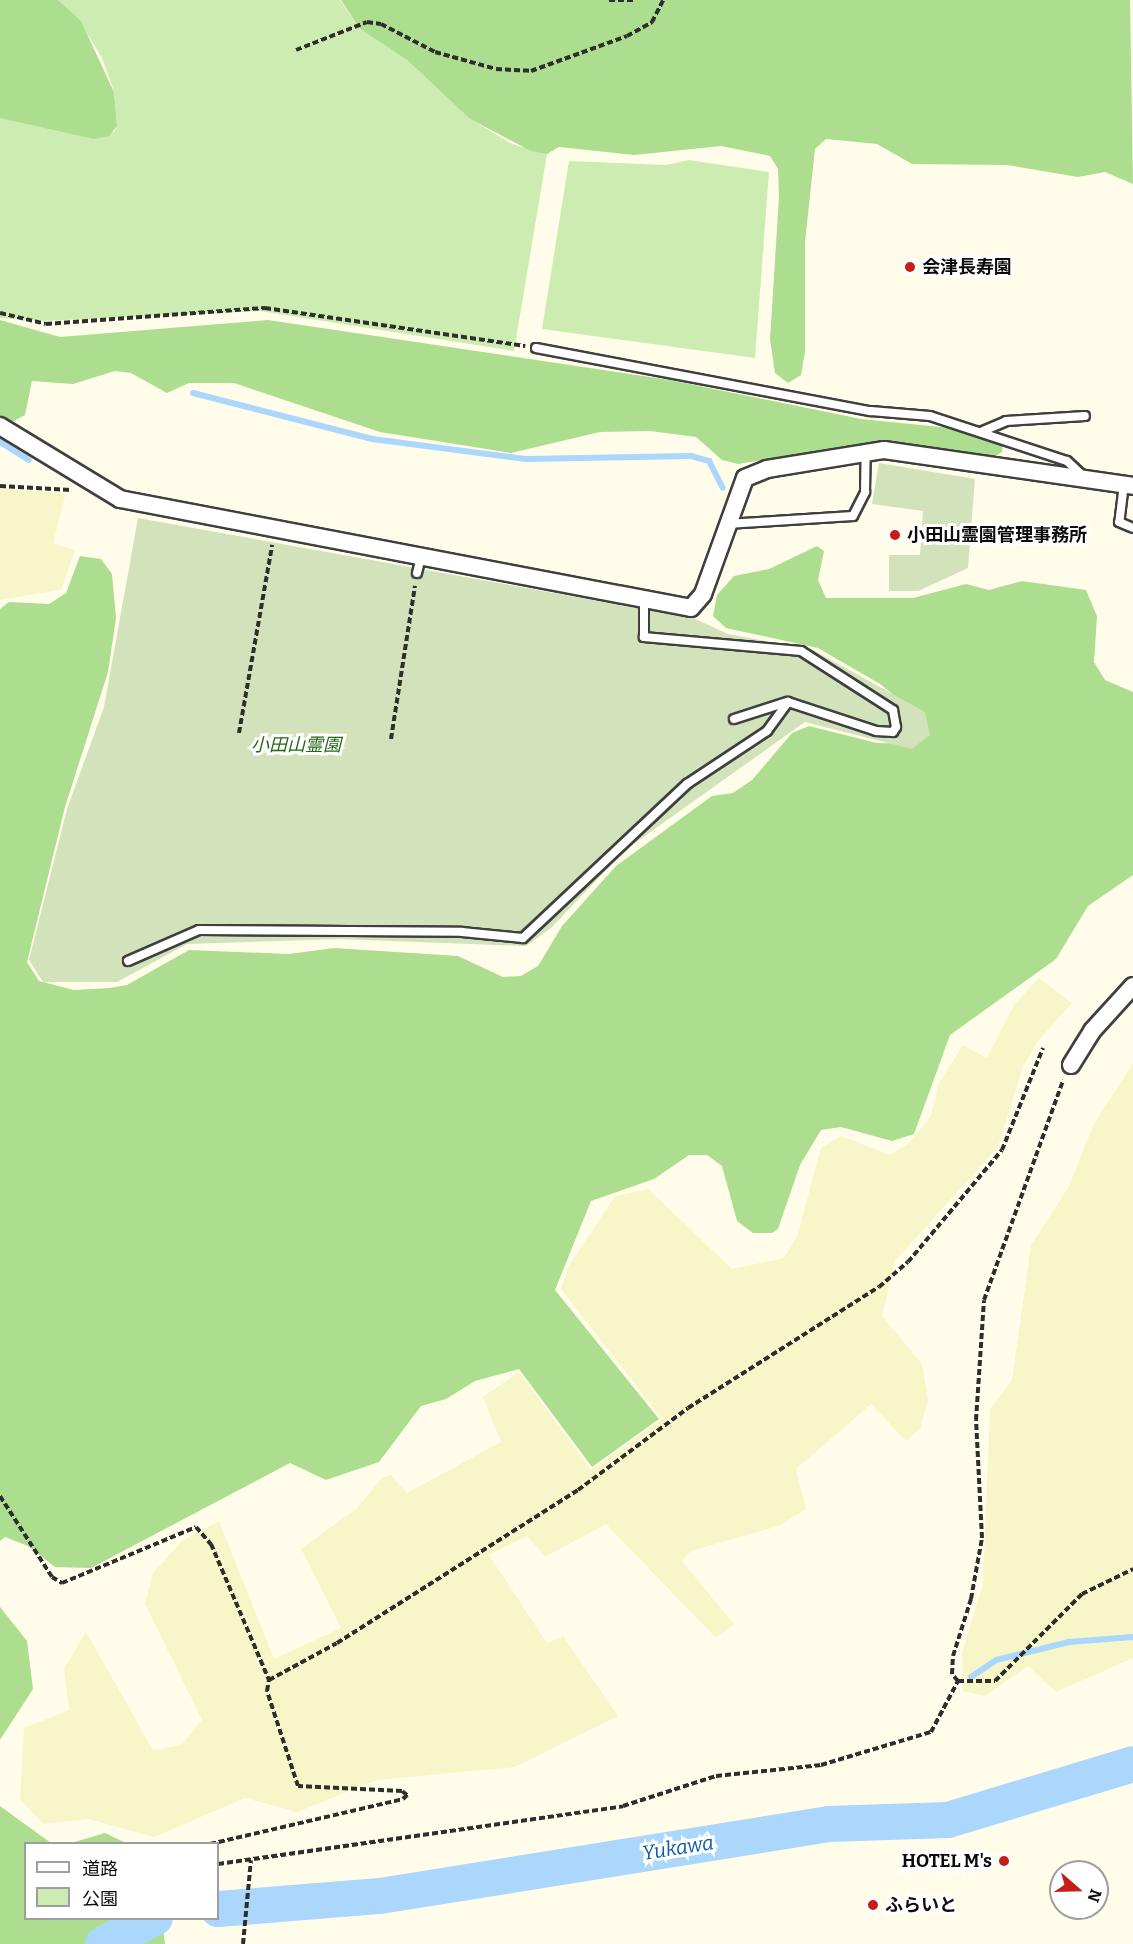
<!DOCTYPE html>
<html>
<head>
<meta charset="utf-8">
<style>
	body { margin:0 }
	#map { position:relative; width:1133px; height:1944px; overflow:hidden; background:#fffcea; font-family:Bitter,"Noto Sans JP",serif }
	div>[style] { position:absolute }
	.farmland>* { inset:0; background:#f7f6c8 }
	.green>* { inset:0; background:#ccecb1 }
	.forest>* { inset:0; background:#adde8f }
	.cemetery>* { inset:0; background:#d2e2ba }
	.stream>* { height:6px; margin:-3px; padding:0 3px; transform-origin:3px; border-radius:3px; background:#aad7fb }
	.river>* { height:36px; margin:-18px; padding:0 18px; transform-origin:18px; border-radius:18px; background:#aad7fb }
	.path>* { height:4px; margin-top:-2px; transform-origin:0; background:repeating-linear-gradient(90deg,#2e2e2e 0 6px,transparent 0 9px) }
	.roads { filter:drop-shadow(2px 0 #3f3f3f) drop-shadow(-2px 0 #3f3f3f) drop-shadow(0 2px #3f3f3f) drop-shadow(0 -2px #3f3f3f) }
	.service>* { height:8px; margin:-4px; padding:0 4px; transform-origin:4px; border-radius:4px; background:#fff }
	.minor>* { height:16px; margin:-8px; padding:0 8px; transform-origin:8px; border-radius:8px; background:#fff }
	.dots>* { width:16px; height:16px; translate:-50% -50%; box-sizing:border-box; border:3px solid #fff; border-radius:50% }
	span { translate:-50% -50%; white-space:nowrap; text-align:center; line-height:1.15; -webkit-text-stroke:6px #fff; paint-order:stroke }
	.poi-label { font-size:18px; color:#0c0c0c; font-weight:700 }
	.left { translate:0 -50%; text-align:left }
	.right { translate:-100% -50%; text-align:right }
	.park-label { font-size:18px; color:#236818; font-style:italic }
	.water-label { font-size:20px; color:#0c59a6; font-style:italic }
	.legend { position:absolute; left:24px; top:1842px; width:195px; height:78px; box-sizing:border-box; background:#fff; border:2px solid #9e9e9e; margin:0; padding:8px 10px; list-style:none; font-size:18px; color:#0c0c0c }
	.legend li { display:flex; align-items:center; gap:12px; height:30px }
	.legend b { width:30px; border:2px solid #9e9e9e }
	.north { position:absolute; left:1049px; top:1860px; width:60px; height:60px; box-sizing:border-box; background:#fff; border:2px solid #9e9e9e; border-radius:50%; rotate:110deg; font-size:16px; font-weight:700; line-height:24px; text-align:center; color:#0c0c0c }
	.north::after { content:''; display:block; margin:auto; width:21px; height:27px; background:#c61d19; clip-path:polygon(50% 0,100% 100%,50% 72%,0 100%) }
</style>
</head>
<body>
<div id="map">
	<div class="farmland">
		<div style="clip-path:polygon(0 489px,66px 493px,53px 543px,75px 550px,61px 590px,0 600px)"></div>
		<div style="clip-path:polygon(1039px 978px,1072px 1003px,1038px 1041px,1023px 1067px,998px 1147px,895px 1261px,882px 1316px,922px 1364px,928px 1400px,920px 1429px,906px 1441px,871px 1404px,796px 1469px,806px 1509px,779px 1526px,691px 1551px,682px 1561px,734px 1624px,716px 1638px,606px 1524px,545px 1557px,527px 1536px,489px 1555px,547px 1643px,563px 1636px,618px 1716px,515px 1767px,377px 1780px,297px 1812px,245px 1798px,154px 1837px,89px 1819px,43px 1824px,20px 1799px,24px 1728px,69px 1710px,64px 1669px,86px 1632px,153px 1750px,181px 1745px,202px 1720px,145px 1604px,153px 1573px,182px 1541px,219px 1521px,274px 1659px,341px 1628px,301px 1549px,356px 1509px,382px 1478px,391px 1475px,407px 1493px,501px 1442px,483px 1397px,519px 1372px,591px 1470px,662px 1419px,561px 1289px,568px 1267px,615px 1196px,648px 1189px,732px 1269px,784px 1258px,797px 1236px,821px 1148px,841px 1136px,890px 1155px,909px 1143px,931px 1116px,939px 1083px,963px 1045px,987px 1058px,1014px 1005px)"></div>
		<div style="clip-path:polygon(1133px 1063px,1133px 1658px,1056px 1692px,1028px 1666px,985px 1696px,963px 1691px,962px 1653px,983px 1584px,990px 1409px,1012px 1380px,1031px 1245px,1068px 1188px,1094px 1124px)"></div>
	</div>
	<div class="green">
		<div style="clip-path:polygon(58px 0,340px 0,360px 29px,407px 60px,470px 119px,512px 144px,547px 154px,514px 351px,260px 311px,44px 321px,0 318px,0 118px,114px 132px,117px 125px,114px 91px,102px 58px,80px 22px)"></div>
		<div style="clip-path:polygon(689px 160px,769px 172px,755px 358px,542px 329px,569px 161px,666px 165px)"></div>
	</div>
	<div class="forest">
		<div style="clip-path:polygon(0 0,58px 0,81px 21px,114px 92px,117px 126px,109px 136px,94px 139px,0 118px)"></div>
		<div style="clip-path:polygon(341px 0,1130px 0,1133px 184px,1105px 172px,1078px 177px,1007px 165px,912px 164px,877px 144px,826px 139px,815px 149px,805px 242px,805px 352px,801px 375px,788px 383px,775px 373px,770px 339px,779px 197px,778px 169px,770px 156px,721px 146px,634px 155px,559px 147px,547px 154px,531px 151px,470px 119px,407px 60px,360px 29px)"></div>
		<div style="clip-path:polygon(0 320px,60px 337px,268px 320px,670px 380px,861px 419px,950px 428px,1003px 443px,1002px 452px,994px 457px,870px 443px,738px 464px,722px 460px,696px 437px,650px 431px,600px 432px,511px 453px,380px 432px,234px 383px,189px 383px,167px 393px,131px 373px,115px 371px,73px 384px,32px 381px,25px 415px,10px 423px,0 416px)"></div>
		<div style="clip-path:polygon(817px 546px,824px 551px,818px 580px,826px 598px,913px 598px,966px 584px,989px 590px,1022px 581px,1086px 590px,1097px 616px,1094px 662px,1105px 680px,1133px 692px,1133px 875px,1088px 906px,1056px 959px,950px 1035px,914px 1134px,892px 1141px,841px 1127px,821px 1130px,800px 1165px,778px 1229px,772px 1233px,753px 1233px,737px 1221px,722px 1166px,707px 1155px,689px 1155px,654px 1179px,591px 1201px,555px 1290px,659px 1419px,592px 1467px,519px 1369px,475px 1381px,446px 1399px,421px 1406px,379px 1462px,326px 1480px,290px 1463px,91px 1568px,55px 1567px,28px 1546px,5px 1537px,0 1541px,0 609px,9px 602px,49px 604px,66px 593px,80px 556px,101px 559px,112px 574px,116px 618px,108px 672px,65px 807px,27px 962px,39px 981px,74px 990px,109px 988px,127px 985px,189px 950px,289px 954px,334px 948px,458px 956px,503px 977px,521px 976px,538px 966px,562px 926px,616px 866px,712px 796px,733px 793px,752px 780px,792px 733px,809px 726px,877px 743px,911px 744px,896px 697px,880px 684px,818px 648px,726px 628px,713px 616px,717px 595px,734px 576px,769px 569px)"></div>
		<div style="clip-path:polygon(0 1607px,27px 1641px,33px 1689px,0 1740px)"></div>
		<div style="clip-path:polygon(0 1806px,51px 1843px,26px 1844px,26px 1918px,162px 1919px,165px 1944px,0 1944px)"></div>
		<div style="clip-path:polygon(105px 1833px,126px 1843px,71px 1843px)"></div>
	</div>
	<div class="cemetery">
		<div style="clip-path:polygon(879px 463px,975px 479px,968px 568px,918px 591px,889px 591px,889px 555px,920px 555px,923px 511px,872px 504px)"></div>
		<div style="clip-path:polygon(138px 518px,693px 618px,728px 634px,813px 650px,925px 712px,930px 735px,912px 749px,805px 722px,625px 850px,551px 928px,526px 946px,340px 939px,187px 944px,117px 982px,43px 982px,29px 960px,67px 809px,104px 707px)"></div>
	</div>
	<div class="stream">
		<div style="left:193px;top:393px;width:185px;rotate:14.4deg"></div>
		<div style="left:372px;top:439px;width:155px;rotate:7.4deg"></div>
		<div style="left:526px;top:459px;width:165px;rotate:-1deg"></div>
		<div style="left:691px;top:456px;width:19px;rotate:16deg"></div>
		<div style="left:709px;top:461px;width:30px;rotate:63deg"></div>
		<div style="left:0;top:442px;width:34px;rotate:32deg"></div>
		<div style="left:971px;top:1677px;width:30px;rotate:-34deg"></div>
		<div style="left:996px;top:1660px;width:75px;rotate:-13.9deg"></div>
		<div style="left:1069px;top:1642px;width:64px;rotate:-4.5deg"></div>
	</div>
	<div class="river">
		<div style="left:218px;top:1909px;width:163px;rotate:-4.6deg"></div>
		<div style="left:380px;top:1896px;width:455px;rotate:-9.1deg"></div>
		<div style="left:829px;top:1824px;width:119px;rotate:-1.9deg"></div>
		<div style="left:948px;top:1820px;width:193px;rotate:-16.8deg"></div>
		<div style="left:103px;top:1944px;width:58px;rotate:-26.6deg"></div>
	</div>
	<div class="path">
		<div style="left:609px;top:0;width:26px"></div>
		<div style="left:296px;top:50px;width:76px;rotate:-21.5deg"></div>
		<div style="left:367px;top:22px;width:14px;rotate:8deg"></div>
		<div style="left:381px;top:24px;width:61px;rotate:27.4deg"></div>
		<div style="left:435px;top:52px;width:63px;rotate:15.6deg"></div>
		<div style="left:496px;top:69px;width:35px;rotate:3deg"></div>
		<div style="left:531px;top:71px;width:102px;rotate:-20deg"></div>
		<div style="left:627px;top:36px;width:29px;rotate:-29deg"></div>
		<div style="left:652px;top:22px;width:25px;rotate:-63deg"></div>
		<div style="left:0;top:313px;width:47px;rotate:13.4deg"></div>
		<div style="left:46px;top:324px;width:220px;rotate:-4.2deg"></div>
		<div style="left:265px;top:308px;width:263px;rotate:8.3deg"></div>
		<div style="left:0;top:486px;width:71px;rotate:3.2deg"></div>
		<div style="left:239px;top:733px;width:191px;rotate:-80deg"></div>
		<div style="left:391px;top:739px;width:155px;rotate:-81.1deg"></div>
		<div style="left:0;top:1496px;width:96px;rotate:57.3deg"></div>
		<div style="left:52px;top:1577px;width:12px;rotate:31deg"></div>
		<div style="left:62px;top:1583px;width:145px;rotate:-22.7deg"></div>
		<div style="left:196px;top:1527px;width:23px;rotate:49deg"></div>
		<div style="left:211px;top:1544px;width:148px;rotate:66.9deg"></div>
		<div style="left:958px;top:1681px;width:37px"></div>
		<div style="left:995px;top:1681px;width:123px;rotate:-45deg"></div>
		<div style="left:1082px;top:1594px;width:57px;rotate:-26.1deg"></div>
		<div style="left:210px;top:1844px;width:198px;rotate:-13.1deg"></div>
		<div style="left:403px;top:1799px;width:6px;rotate:-45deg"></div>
		<div style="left:407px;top:1795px;width:6px;rotate:-141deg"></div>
		<div style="left:402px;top:1791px;width:104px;rotate:-177.2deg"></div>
		<div style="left:298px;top:1786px;width:100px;rotate:-108.1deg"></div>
		<div style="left:267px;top:1691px;width:11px;rotate:-80deg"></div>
		<div style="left:269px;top:1680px;width:77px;rotate:-28.6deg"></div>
		<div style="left:337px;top:1643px;width:285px;rotate:-32.4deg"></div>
		<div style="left:578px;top:1490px;width:137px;rotate:-36.7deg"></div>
		<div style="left:688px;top:1408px;width:226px;rotate:-32.4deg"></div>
		<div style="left:879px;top:1287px;width:38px;rotate:-41deg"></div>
		<div style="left:908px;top:1262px;width:146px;rotate:-50deg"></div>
		<div style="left:1002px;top:1150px;width:110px;rotate:-68.1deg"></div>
		<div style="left:218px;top:1864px;width:409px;rotate:-8.1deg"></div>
		<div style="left:623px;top:1806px;width:98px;rotate:-17.9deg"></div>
		<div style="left:716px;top:1776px;width:106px;rotate:-6deg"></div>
		<div style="left:821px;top:1765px;width:115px;rotate:-16.7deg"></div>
		<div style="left:931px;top:1732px;width:58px;rotate:-62.1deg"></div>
		<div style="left:958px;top:1681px;width:9px;rotate:-131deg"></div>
		<div style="left:952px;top:1674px;width:18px;rotate:-87deg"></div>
		<div style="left:953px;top:1656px;width:60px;rotate:-72.5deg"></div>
		<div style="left:971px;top:1599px;width:62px;rotate:-79.8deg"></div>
		<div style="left:982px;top:1538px;width:118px;rotate:-92.9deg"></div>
		<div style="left:976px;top:1420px;width:120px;rotate:-86.2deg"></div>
		<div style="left:984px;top:1300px;width:234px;rotate:-70.2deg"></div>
		<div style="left:243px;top:1944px;width:84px;rotate:-84.6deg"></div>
	</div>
	<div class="roads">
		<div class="service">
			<div style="left:536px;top:348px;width:341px;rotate:10.7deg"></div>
			<div style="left:871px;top:411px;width:59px;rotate:4.8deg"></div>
			<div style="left:930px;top:416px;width:144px;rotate:18.2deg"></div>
			<div style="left:1067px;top:461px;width:22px;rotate:43deg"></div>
			<div style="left:983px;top:431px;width:25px;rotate:-23deg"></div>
			<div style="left:1006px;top:421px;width:79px;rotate:-3.6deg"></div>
			<div style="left:1124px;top:484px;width:38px;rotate:97deg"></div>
			<div style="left:1119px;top:522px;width:15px;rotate:23deg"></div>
			<div style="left:727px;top:524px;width:126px;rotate:-3.6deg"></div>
			<div style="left:853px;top:516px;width:27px;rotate:-63deg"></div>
			<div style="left:865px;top:492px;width:39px;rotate:-89deg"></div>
			<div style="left:417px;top:573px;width:16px;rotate:-76deg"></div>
			<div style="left:734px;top:719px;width:56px;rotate:-17.8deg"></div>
			<div style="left:128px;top:961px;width:77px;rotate:-23.6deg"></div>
			<div style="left:199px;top:930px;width:263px;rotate:0.4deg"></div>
			<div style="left:462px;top:932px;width:61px;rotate:5.6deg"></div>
			<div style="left:523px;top:938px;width:225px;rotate:-43.2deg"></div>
			<div style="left:687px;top:784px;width:96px;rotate:-33.5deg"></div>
			<div style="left:767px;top:731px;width:36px;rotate:-54deg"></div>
			<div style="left:788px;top:702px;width:93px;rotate:18.2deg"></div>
			<div style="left:876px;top:731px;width:17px;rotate:3deg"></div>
			<div style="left:893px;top:732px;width:6px;rotate:-59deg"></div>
			<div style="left:896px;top:727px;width:17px;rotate:-100deg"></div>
			<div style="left:893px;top:710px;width:109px;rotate:-147.3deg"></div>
			<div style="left:801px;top:651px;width:158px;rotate:-174.9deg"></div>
			<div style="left:644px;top:637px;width:38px;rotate:-90deg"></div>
		</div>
		<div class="minor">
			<div style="left:0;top:426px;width:140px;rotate:31.3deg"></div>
			<div style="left:120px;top:499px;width:581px;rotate:10.81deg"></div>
			<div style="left:691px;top:608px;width:18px;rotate:-49deg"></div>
			<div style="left:703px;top:594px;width:123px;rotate:-70.1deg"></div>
			<div style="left:745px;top:478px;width:24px;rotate:-22deg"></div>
			<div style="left:767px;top:469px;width:119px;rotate:-9.2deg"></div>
			<div style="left:884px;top:450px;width:252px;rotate:8.2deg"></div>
			<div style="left:1071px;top:1065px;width:40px;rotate:-58deg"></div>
			<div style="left:1092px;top:1031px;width:61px;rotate:-47.7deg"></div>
		</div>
	</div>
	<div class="dots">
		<div style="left:910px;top:267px;background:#c61d19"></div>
		<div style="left:895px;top:535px;background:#c61d19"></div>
		<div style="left:1004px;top:1861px;background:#c61d19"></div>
		<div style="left:873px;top:1905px;background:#c61d19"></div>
	</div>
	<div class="poi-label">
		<span class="left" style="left:922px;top:267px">会津長寿園</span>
		<span class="left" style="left:907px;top:535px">小田山霊園管理事務所</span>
		<span class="right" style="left:992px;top:1861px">HOTEL M's</span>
		<span class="left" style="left:885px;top:1905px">ふらいと</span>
	</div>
	<div class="park-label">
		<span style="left:296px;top:745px">小田山霊園</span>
	</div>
	<div class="water-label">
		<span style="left:678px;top:1848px;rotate:-9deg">Yukawa</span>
	</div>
	<ul class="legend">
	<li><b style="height:8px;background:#fff"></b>道路</li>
	<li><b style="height:16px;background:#ccecb1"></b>公園</li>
	</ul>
	<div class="north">N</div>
</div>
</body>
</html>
